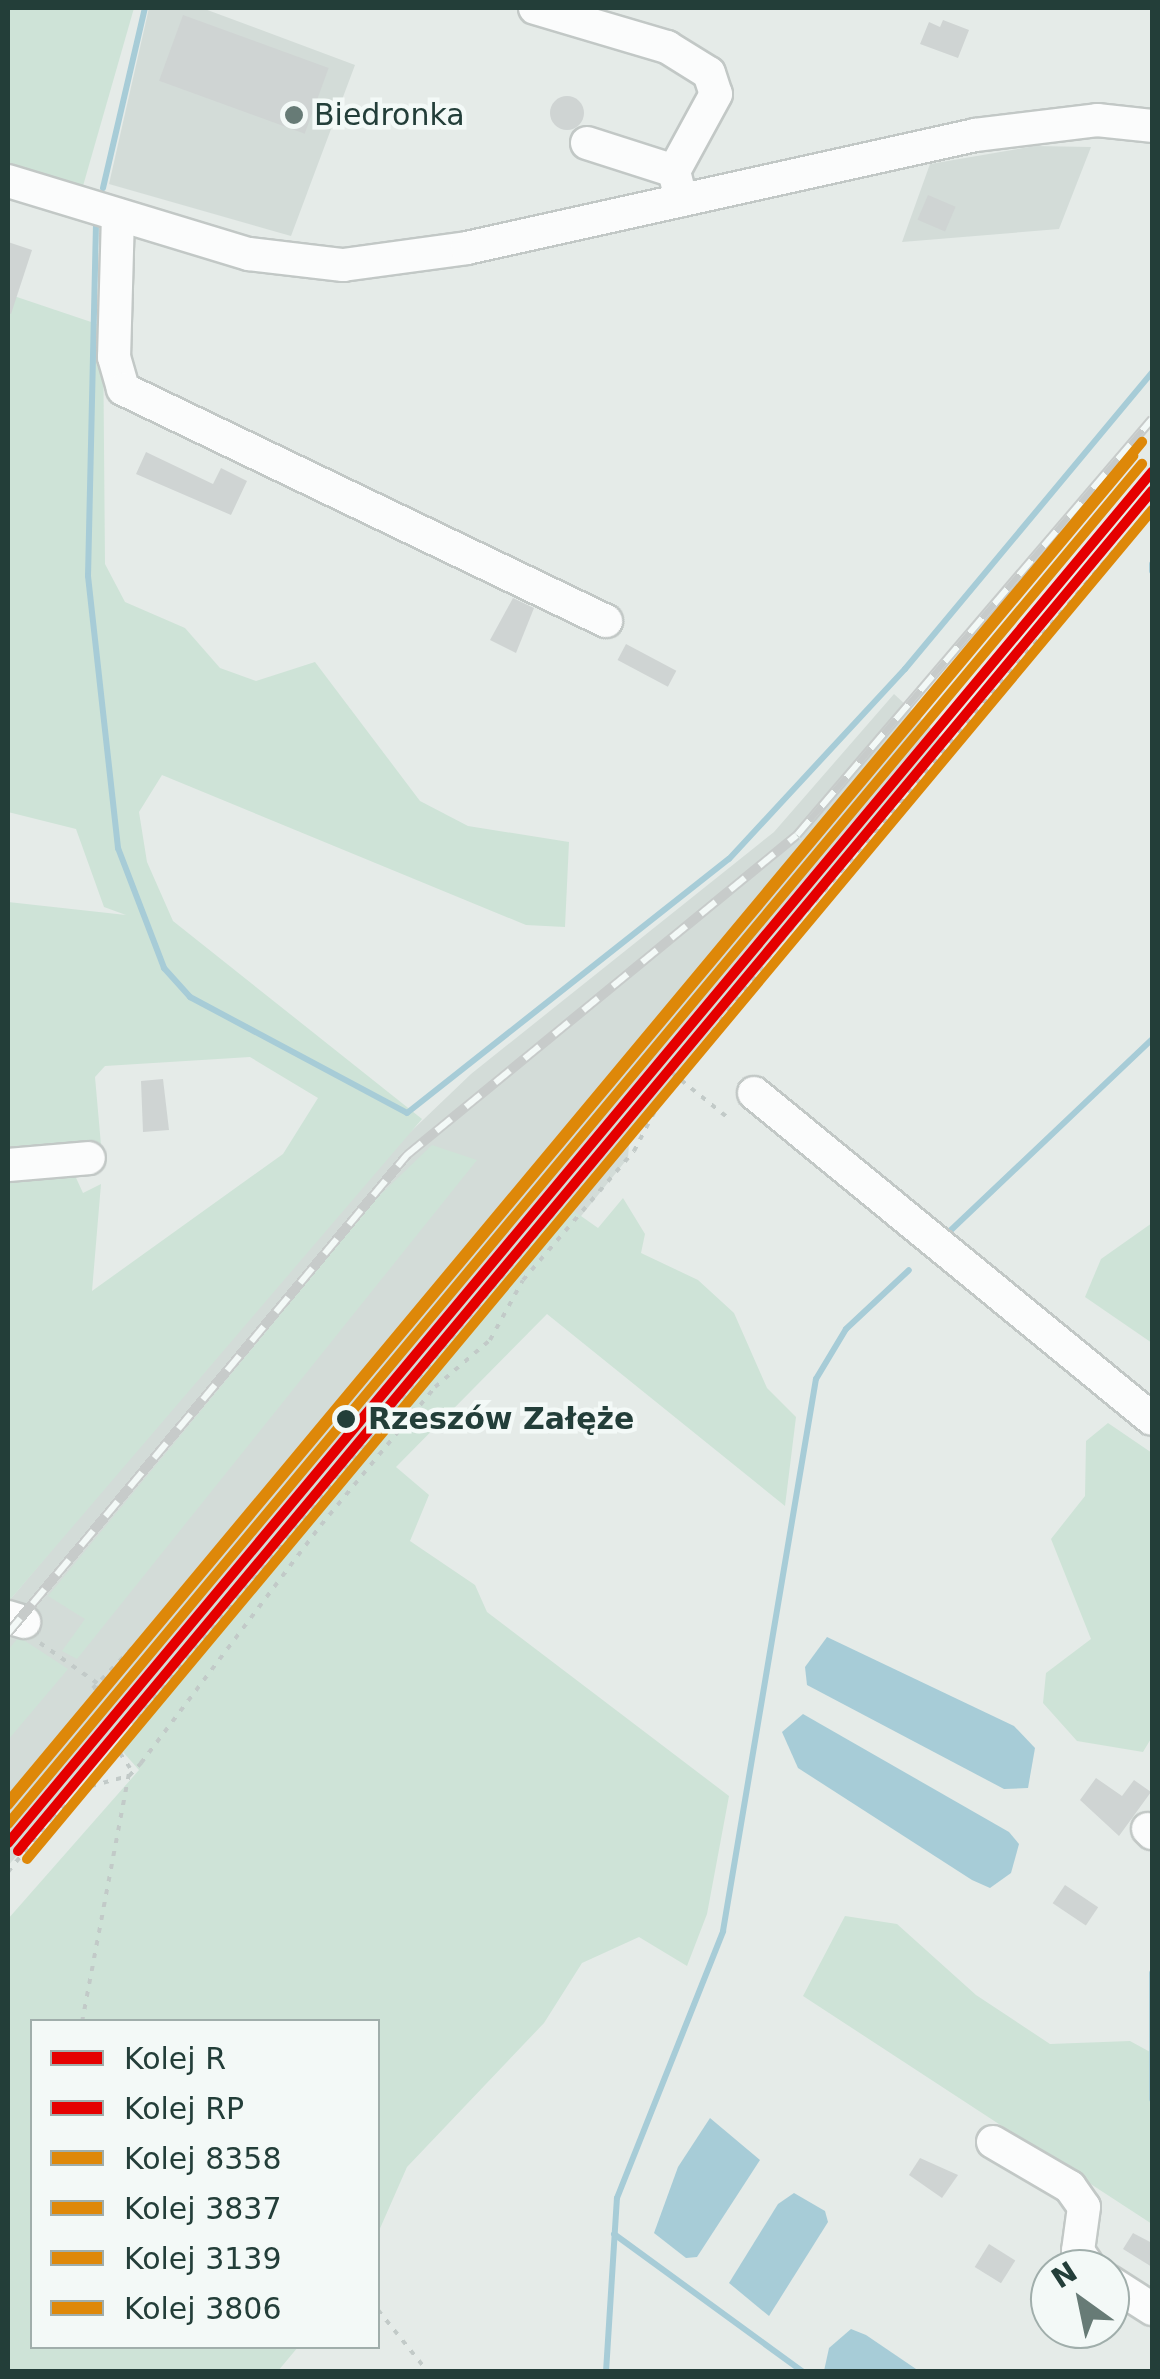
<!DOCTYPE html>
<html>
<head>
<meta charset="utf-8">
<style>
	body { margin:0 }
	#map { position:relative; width:1160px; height:2379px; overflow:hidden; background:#e5ebe8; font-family:"DejaVu Sans",sans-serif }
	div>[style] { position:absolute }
	.built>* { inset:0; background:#d3dcd8 }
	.green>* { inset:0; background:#cee3d7 }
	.water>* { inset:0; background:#a7ccd7 }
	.stream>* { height:6px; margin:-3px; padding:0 3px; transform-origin:3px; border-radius:3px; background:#a7ccd7 }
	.building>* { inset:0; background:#cfd4d3; transform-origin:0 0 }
	.round { border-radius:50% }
	.path>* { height:4px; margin-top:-2px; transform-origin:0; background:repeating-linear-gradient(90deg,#c2cac8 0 5px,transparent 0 13px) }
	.roads { filter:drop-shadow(2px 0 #c2c8c6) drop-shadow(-2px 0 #c2c8c6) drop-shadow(0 2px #c2c8c6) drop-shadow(0 -2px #c2c8c6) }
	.minor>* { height:32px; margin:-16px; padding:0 16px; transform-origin:16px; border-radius:16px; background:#fbfcfc }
	.rail>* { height:10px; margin-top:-5px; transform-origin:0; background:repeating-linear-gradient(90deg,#f3f9f7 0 19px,#c7cbca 0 38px); box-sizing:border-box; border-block:2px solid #c7cbca }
	.rail-1>* { height:10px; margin:-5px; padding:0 5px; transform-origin:5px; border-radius:5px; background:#e50000 }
	.rail-2>* { height:10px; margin:-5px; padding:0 5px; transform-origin:5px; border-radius:5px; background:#e50000 }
	.rail-3>* { height:10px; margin:-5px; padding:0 5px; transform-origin:5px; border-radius:5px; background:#de8809 }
	.rail-4>* { height:10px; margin:-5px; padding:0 5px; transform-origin:5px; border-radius:5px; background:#de8809 }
	.rail-5>* { height:10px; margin:-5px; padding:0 5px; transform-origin:5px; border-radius:5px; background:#de8809 }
	.rail-6>* { height:10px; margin:-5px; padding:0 5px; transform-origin:5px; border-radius:5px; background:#de8809 }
	.dots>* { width:28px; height:28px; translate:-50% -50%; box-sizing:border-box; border:5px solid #f3f9f7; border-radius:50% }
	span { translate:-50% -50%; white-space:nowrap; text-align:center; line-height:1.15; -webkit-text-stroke:9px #f3f9f7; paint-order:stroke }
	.poi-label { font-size:30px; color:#233e39 }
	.left { translate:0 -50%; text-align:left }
	.stop-label { font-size:30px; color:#233e39; font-weight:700 }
	.frame { position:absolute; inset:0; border:10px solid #233e39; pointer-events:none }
	.legend { position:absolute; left:30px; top:2019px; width:350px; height:330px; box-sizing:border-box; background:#f3f9f7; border:2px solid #a0aeab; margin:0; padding:12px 18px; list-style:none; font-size:30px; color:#233e39 }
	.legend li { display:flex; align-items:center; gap:20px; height:50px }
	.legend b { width:50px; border:2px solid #a0aeab }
	.north { position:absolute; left:1030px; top:2249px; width:100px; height:100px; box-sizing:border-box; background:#f3f9f7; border:2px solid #a0aeab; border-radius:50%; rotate:327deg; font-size:28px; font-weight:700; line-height:40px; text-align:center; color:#233e39 }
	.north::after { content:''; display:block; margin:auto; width:35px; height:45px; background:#677b76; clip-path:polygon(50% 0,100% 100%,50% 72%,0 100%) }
</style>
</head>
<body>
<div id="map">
	<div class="built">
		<div style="clip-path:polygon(149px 8px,202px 8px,355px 65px,291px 236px,109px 184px)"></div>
		<div style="clip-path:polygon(1035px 146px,1091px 147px,1059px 229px,902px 242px,930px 164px)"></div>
		<div style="clip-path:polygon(894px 694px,947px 743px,630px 1129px,628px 1158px,154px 1744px,129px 1721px,8px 1866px,8px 1602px,377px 1164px,471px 1074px,774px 832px)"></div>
	</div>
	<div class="green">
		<div style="clip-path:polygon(8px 8px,134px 8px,83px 186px,8px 164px)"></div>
		<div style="clip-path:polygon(8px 294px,103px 326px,105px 564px,125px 602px,185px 628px,220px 668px,256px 681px,315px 662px,420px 801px,468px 826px,569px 842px,565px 927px,526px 925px,162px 775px,139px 812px,147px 862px,173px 921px,422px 1119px,8px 1602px,8px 1173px,72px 1169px,83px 1193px,101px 1184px,92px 1291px,283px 1154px,318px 1098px,250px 1057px,105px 1066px,95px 1077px,101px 1145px,8px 1152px,8px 902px,126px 915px,104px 907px,76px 829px,8px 812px)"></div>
		<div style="clip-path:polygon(432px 1145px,477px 1160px,77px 1659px,62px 1651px,85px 1619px,48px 1596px,375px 1200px)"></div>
		<div style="clip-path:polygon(623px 1198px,645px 1234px,641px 1253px,698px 1280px,734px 1313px,767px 1388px,796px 1417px,785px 1506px,547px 1314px,396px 1467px,429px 1495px,410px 1541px,475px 1585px,487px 1612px,729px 1796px,707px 1914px,687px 1966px,639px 1937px,582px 1963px,544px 2023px,407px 2167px,378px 2233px,378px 2022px,32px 2022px,32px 2346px,298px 2347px,278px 2371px,8px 2371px,8px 1919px,139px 1770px,123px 1752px,157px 1691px,248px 1581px,256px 1587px,275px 1564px,268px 1557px,462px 1325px,469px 1330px,486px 1308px,481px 1303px,564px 1204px,598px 1228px)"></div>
		<div style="clip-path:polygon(1152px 1223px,1152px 1343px,1085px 1297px,1101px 1259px)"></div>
		<div style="clip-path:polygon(1108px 1423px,1152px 1453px,1152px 1737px,1143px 1752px,1077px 1741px,1043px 1703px,1046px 1673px,1091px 1639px,1051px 1539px,1085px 1496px,1086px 1441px)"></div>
		<div style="clip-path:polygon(19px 1637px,68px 1669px,8px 1740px,8px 1650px)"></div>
		<div style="clip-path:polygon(845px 1916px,897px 1924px,976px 1995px,1050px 2044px,1130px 2041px,1152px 2053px,1152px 2224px,803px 1996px)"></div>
	</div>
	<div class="water">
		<div style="clip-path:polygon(827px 1637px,1014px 1726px,1035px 1748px,1028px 1788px,1004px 1789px,807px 1685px,805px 1667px)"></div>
		<div style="clip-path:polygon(803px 1714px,1009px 1832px,1019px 1844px,1011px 1873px,990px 1888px,972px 1880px,798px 1768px,782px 1732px)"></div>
		<div style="clip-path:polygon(710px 2118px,760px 2160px,697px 2257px,686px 2258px,654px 2233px,678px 2167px)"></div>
		<div style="clip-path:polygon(794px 2193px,825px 2211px,828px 2222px,769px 2316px,729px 2283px,778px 2204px)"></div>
		<div style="clip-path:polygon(851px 2329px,866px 2335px,919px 2371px,824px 2371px,829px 2348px)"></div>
	</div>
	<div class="stream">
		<div style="left:103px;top:188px;width:185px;rotate:-76.9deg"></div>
		<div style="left:96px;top:224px;width:352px;rotate:91.3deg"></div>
		<div style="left:88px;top:576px;width:274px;rotate:83.7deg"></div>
		<div style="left:118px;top:848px;width:129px;rotate:69deg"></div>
		<div style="left:164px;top:968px;width:39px;rotate:48deg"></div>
		<div style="left:190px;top:997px;width:246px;rotate:28.1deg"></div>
		<div style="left:407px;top:1113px;width:410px;rotate:-38.3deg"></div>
		<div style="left:729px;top:859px;width:259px;rotate:-47.2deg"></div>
		<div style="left:905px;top:669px;width:386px;rotate:-50.2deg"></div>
		<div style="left:1152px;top:564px;width:7px;rotate:90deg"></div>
		<div style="left:951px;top:1230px;width:277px;rotate:-43.5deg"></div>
		<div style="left:1152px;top:1973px;width:126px;rotate:90deg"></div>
		<div style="left:614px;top:2234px;width:234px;rotate:36.1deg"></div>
		<div style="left:606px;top:2372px;width:174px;rotate:-86.4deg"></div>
		<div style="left:617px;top:2198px;width:287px;rotate:-68.3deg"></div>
		<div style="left:723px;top:1931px;width:560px;rotate:-80.44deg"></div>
		<div style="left:816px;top:1379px;width:58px;rotate:-59deg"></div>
		<div style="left:846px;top:1329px;width:86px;rotate:-43.1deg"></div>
	</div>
	<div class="building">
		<div style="left:183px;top:15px;width:155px;height:70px;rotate:20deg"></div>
		<div style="clip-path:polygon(943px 20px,969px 30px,958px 58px,920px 44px,929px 22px,940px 27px)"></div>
		<div class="round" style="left:550px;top:96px;width:34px;height:34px"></div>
		<div style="left:928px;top:195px;width:30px;height:27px;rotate:23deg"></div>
		<div style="clip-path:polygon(8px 242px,32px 250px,11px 314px,8px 313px)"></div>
		<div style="clip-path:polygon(146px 452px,213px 484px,221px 468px,247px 481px,231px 515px,136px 474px)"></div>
		<div style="clip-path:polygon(513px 598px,534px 608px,516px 653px,490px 640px)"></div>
		<div style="left:626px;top:644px;width:57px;height:18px;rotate:28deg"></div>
		<div style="clip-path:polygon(163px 1079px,169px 1130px,143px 1132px,141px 1081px)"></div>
		<div style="clip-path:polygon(1096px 1778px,1122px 1796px,1134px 1780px,1151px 1792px,1119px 1836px,1080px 1800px)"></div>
		<div style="left:1065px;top:1885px;width:40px;height:22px;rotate:34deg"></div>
		<div style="clip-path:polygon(920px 2158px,958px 2175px,942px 2198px,909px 2175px)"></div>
		<div style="clip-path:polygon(1133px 2233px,1152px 2243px,1152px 2267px,1123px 2249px)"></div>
		<div style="left:989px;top:2244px;width:31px;height:27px;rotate:32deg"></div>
	</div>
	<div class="path">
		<div style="left:141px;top:1639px;width:69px;rotate:134.4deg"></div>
		<div style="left:93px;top:1688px;width:11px;rotate:-5deg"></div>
		<div style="left:104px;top:1687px;width:38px;rotate:43deg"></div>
		<div style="left:132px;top:1713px;width:14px;rotate:-17deg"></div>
		<div style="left:145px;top:1709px;width:826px;rotate:-50.45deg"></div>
		<div style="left:671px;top:1072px;width:72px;rotate:38.8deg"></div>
		<div style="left:40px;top:1643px;width:70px;rotate:35.1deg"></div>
		<div style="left:8px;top:1872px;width:70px;rotate:-51.3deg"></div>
		<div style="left:52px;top:1817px;width:50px;rotate:-38.5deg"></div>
		<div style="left:91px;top:1786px;width:39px;rotate:-15deg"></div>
		<div style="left:129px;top:1776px;width:18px;rotate:-47deg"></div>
		<div style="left:141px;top:1763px;width:298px;rotate:-52.9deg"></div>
		<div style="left:321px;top:1525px;width:179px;rotate:-50.4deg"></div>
		<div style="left:435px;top:1387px;width:72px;rotate:-40.5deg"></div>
		<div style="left:490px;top:1340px;width:68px;rotate:-61.2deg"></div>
		<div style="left:523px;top:1280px;width:170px;rotate:-49.3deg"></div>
		<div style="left:634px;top:1151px;width:52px;rotate:-62.4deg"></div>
		<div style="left:658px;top:1105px;width:192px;rotate:-53.2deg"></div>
		<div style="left:773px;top:951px;width:585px;rotate:-49.58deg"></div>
		<div style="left:82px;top:2022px;width:258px;rotate:-79.3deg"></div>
		<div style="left:130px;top:1768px;width:18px;rotate:-124deg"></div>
		<div style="left:120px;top:1753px;width:46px;rotate:-61.2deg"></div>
		<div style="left:378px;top:2310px;width:80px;rotate:51.1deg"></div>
	</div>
	<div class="roads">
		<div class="minor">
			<div style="left:535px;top:8px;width:138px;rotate:16.5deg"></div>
			<div style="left:667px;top:47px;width:49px;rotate:31.8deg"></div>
			<div style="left:709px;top:73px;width:22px;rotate:72deg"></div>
			<div style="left:716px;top:94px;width:88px;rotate:118.6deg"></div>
			<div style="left:674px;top:171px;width:30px;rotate:76deg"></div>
			<div style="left:587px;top:143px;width:91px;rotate:17.8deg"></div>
			<div style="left:8px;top:181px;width:252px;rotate:16.9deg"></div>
			<div style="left:249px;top:254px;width:95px;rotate:6.7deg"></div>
			<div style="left:343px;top:265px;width:125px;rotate:-7.8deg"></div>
			<div style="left:467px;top:248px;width:520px;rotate:-12.54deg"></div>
			<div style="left:975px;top:135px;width:123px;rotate:-7deg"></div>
			<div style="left:1097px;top:120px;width:55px;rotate:6.2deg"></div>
			<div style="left:118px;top:215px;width:142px;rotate:91.6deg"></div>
			<div style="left:114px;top:357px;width:33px;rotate:74deg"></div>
			<div style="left:123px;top:389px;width:536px;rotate:25.66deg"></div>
			<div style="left:754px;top:1093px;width:514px;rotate:39.32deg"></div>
			<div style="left:8px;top:1165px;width:81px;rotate:-4.9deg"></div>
			<div style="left:8px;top:1617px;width:17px;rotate:17deg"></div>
			<div style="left:1148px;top:1829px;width:6px;rotate:45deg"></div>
			<div style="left:993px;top:2142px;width:89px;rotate:30.3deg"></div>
			<div style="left:1070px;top:2187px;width:24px;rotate:55deg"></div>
			<div style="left:1084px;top:2207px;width:44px;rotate:97.8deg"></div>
			<div style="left:1078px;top:2251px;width:22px;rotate:56deg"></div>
			<div style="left:1110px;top:2282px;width:50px;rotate:32.7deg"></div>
		</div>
	</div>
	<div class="rail">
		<div style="left:8px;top:1633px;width:623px;rotate:-50.15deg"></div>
		<div style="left:407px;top:1155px;width:504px;rotate:-39.37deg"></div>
		<div style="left:797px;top:835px;width:547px;rotate:-49.52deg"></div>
	</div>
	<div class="rail-1">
		<div style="left:8px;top:1843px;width:1786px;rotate:-50.16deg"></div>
	</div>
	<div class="rail-2">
		<div style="left:18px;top:1851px;width:1771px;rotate:-50.18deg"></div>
	</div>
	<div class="rail-3">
		<div style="left:8px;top:1824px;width:1771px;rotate:-50.18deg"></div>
	</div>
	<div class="rail-4">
		<div style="left:27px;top:1859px;width:1757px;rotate:-50.17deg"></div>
	</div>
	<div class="rail-5">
		<div style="left:8px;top:1805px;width:1757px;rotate:-50.17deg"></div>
	</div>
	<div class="rail-6">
		<div style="left:8px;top:1802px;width:1771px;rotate:-50.18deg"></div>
	</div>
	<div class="dots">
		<div style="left:294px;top:115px;background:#677b76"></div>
		<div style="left:346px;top:1419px;background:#233e39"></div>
	</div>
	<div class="poi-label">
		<span class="left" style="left:314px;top:115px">Biedronka</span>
	</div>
	<div class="stop-label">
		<span class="left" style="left:368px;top:1419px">Rzeszów Załęże</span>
	</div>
	<div class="frame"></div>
	<ul class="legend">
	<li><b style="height:12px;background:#e50000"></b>Kolej R</li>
	<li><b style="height:12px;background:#e50000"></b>Kolej RP</li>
	<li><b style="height:12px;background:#de8809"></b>Kolej 8358</li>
	<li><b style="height:12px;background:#de8809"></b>Kolej 3837</li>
	<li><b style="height:12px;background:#de8809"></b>Kolej 3139</li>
	<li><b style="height:12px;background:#de8809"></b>Kolej 3806</li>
	</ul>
	<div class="north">N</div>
</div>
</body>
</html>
